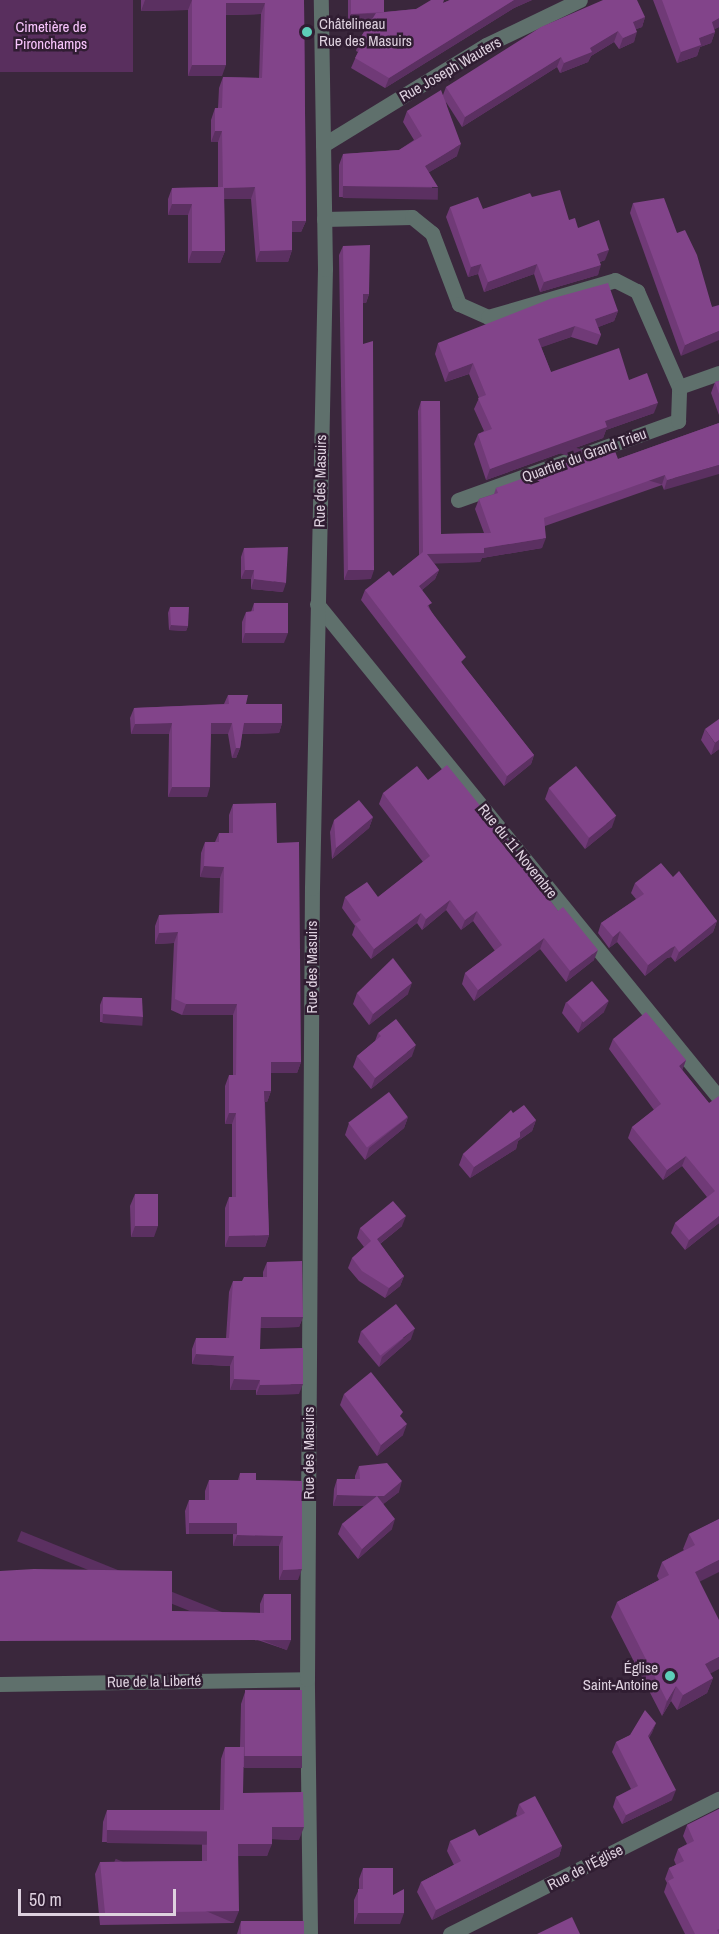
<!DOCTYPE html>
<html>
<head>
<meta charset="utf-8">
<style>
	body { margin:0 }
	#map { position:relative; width:719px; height:1934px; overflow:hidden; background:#3a273c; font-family:"Archivo Narrow",sans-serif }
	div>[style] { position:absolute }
	.green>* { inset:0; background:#592f5e; transform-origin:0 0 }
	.minor>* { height:15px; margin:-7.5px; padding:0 7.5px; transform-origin:7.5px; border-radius:7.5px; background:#5f706c }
	.wall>* { inset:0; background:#703a77 }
	.shaded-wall>* { inset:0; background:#5b3061; transform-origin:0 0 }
	.building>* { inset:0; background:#82448a; transform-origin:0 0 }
	.dots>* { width:16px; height:16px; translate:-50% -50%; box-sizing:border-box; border:3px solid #301d32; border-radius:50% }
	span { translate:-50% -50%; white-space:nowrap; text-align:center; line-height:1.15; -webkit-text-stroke:5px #301d32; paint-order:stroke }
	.poi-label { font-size:15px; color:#ded1df }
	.left { translate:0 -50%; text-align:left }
	.right { translate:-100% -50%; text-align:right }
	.park-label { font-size:15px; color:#f9c5fe }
	.street-label { font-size:15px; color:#ded1df }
	.scale { position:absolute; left:18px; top:1889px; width:158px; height:27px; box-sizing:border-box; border:3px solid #ded1df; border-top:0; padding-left:8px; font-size:18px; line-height:21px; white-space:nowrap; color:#ded1df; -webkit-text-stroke:4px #301d32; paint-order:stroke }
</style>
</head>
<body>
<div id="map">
	<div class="green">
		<div style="left:0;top:0;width:133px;height:72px"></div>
	</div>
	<div class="minor">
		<div style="left:323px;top:145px;width:191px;rotate:-31.5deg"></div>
		<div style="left:486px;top:45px;width:104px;rotate:-25.6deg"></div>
		<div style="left:324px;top:219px;width:88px;rotate:-1.3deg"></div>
		<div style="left:412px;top:217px;width:26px;rotate:39deg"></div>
		<div style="left:432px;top:233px;width:76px;rotate:69.2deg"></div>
		<div style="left:459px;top:304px;width:32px;rotate:24deg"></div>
		<div style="left:488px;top:317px;width:132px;rotate:-16.2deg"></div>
		<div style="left:615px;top:280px;width:25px;rotate:27deg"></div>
		<div style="left:637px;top:291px;width:105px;rotate:66.4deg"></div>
		<div style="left:458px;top:500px;width:234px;rotate:-19.8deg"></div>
		<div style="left:678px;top:421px;width:34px;rotate:-88deg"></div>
		<div style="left:679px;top:387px;width:42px;rotate:-19.3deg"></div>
		<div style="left:317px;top:604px;width:637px;rotate:50.86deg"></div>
		<div style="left:0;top:1684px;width:307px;rotate:-0.9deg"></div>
		<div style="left:310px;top:1934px;width:255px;rotate:-90.7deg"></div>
		<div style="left:307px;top:1679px;width:791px;rotate:-89.64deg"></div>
		<div style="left:312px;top:888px;width:619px;rotate:-88.8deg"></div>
		<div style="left:325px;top:269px;width:269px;rotate:-90.9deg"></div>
		<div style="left:450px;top:1934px;width:301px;rotate:-26.7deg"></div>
	</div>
	<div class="wall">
		<div style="clip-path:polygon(141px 0,304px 0,306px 221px,301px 232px,292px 232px,292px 250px,288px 262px,256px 262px,251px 199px,224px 199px,225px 251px,220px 263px,188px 263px,188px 215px,168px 215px,168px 199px,172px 188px,218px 187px,218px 142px,211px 142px,211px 120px,215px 108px,218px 108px,219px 88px,223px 77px,259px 78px,261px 14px,226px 15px,222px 76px,188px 76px,188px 10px,141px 11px)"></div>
		<div style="clip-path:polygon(348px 0,384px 0,384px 12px,416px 9px,443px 3px,450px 0,532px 0,514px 8px,385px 88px,351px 68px,358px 52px,356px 51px,359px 40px,370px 22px,348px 23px)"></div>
		<div style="clip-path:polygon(653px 0,719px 0,719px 27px,714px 29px,715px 32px,711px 43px,700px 47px,697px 56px,677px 63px)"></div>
		<div style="clip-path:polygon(645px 17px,642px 27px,636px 29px,634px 42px,619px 49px,614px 42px,591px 56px,588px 62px,560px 73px,557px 67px,462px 127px,446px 102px,457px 156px,429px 172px,434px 198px,339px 197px,339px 165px,343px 154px,399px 150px,414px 140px,403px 122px,407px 111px,443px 95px,446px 87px)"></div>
		<div style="clip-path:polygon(532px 197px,569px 220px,578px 228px,605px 260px,600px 262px,598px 275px,540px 292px,534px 274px,484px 292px,478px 274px,468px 277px,446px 217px,450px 207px,483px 209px)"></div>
		<div style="clip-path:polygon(633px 203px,677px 233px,712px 307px,681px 356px,630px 213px)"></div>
		<div style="clip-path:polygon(343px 246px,369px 294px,366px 303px,363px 303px,363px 344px,371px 579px,344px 580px,339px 255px)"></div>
		<div style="clip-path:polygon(618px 311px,614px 321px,598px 327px,601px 335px,597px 345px,571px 337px,541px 347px,551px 372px,629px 380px,654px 413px,606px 430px,603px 438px,486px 480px,474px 444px,478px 434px,484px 431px,474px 409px,479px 398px,469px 374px,445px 382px,435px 354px,438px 343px)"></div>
		<div style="clip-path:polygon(719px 381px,719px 415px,711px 393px,715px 382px)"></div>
		<div style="clip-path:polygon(421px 401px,441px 534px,484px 533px,475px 509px,479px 499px,494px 494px,496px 488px,618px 459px,719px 423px,664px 490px,662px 485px,545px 526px,542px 548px,482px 558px,480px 562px,434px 563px,439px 570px,435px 579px,422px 590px,430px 609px,463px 665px,534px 755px,531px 764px,504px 786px,361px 600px,365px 590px,393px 576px,419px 555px,418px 411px)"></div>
		<div style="clip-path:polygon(244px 548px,283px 592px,251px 589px,251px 579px,241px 579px,241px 557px)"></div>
		<div style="clip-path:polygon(254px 603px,284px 643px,242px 643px,242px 622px,246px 612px,251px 612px)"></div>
		<div style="clip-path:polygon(170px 607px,188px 626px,186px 631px,169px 630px,168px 613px)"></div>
		<div style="clip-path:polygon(228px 695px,282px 723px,279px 733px,242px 734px,240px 748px,236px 758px,232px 758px,228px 734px,211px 734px,207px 797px,168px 797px,169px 734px,131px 734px,130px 718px,134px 708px,224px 704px)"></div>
		<div style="clip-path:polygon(705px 729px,719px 749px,711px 755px,701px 740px)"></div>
		<div style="clip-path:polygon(428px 780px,541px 888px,594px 960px,566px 982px,540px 949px,474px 1001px,462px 984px,465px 973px,495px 951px,473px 921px,461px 930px,446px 910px,422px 930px,417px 923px,371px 959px,352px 935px,355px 926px,342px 908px,345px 897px,378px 897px,423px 862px,379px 804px,383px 793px)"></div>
		<div style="clip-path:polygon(549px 788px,612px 827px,585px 849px,545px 799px)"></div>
		<div style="clip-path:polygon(233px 804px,277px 843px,301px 1062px,297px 1073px,271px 1073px,271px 1091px,267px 1102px,265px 1102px,269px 1235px,265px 1247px,225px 1247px,225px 1208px,229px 1197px,232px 1197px,232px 1124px,225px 1124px,225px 1086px,229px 1075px,233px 1075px,233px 1015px,182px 1015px,171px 1010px,174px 943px,155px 944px,155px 926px,159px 915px,219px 913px,220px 878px,200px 877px,201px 853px,205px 842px,215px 842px,219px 833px,229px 833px,229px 815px)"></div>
		<div style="clip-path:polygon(373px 817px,369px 828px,332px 859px,330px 832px,334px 820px)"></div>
		<div style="clip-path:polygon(673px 877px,717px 921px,713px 932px,675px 962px,671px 957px,667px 958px,645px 976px,617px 942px,609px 948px,598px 933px,601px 923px,636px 899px,631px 893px,635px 883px)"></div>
		<div style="clip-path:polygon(357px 993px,408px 994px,369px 1025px,353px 1004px)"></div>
		<div style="clip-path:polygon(103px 997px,140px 1025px,100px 1022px,100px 1005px)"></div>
		<div style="clip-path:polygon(566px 1002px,604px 1012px,578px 1033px,562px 1013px)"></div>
		<div style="clip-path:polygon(378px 1033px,412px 1056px,371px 1089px,353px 1067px,357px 1056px,375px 1041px)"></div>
		<div style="clip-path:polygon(613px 1039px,686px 1060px,682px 1070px,709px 1103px,719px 1223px,685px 1250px,671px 1233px,675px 1223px,707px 1197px,682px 1166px,663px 1180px,628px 1138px,632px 1127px,654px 1110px,609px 1049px)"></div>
		<div style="clip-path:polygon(513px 1113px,536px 1120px,532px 1131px,518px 1141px,516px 1149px,470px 1178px,459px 1165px,463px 1154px)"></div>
		<div style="clip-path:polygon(408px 1117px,404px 1128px,365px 1160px,345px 1135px,349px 1123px)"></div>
		<div style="clip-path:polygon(135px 1194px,154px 1237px,131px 1237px,130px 1206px)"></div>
		<div style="clip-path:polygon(402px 1226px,380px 1244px,404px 1276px,400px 1286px,385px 1298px,359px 1281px,348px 1268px,352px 1258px,364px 1247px,357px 1238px,360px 1228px)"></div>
		<div style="clip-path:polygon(267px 1262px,303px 1317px,299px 1327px,260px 1328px,260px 1349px,299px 1394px,256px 1395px,256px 1390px,230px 1390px,230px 1366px,192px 1364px,192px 1349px,196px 1338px,226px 1338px,229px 1292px,233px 1281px,242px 1281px,263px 1277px,263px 1272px)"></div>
		<div style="clip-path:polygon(361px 1331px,411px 1339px,379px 1367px,358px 1342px)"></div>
		<div style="clip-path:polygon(344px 1394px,402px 1418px,403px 1435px,377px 1456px,340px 1405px)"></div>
		<div style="clip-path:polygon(359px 1466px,399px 1492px,383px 1504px,392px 1529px,358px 1559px,338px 1534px,342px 1524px,364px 1506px,333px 1506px,334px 1489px,337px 1479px,355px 1479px,355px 1476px)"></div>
		<div style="clip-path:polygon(240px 1473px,256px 1480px,302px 1481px,298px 1580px,279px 1580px,279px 1546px,233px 1546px,233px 1534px,186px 1534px,185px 1511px,189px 1500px,205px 1500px,205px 1491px,209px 1480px,238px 1480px)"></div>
		<div style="clip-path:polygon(719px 1519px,699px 1582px,710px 1674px,713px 1678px,707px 1693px,677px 1710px,671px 1701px,662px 1716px,611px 1617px,617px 1602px,659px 1580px,657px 1576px,662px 1562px,684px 1550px,683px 1549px,689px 1534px)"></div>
		<div style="clip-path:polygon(264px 1594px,287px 1650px,172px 1611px,260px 1613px,260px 1604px)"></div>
		<div style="clip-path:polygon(245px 1692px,302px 1756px,298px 1767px,243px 1767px,243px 1793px,299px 1840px,272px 1839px,267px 1856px,238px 1856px,234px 1923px,100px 1925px,95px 1874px,100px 1862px,202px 1861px,202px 1843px,102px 1842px,103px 1822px,107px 1810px,220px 1810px,221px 1759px,225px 1747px,240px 1747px,241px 1704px)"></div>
		<div style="clip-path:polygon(656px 1723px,649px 1738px,672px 1800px,622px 1824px,613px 1807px,616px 1797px,631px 1789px,612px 1752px,616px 1742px)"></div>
		<div style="clip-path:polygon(519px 1804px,562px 1846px,559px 1856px,432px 1920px,417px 1892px,421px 1882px,454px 1865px,447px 1851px,450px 1841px,479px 1836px,517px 1816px,516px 1814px)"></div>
		<div style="clip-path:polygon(719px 1809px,719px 1934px,685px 1934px,664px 1892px,667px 1883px,665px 1879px,669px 1868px,676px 1865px,674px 1860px,678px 1849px,687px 1844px,683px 1836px,687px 1825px)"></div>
		<div style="clip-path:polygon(363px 1868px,393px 1895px,400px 1924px,354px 1924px,354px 1900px,359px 1889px,359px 1879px)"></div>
		<div style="clip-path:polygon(241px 1921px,304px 1934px,237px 1934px)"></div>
	</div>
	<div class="shaded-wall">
		<div style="clip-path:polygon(145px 0,192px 0,188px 10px,141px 11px)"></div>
		<div style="clip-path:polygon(514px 0,532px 0,514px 8px,385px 88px,389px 78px)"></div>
		<div style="clip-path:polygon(226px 3px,265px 3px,261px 14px,222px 15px)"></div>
		<div style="clip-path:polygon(385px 13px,381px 22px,348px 23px,351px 14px)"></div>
		<div style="clip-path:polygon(645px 17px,642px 27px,629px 32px,633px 22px)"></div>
		<div style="clip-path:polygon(719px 18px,719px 27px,708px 33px,712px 22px)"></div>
		<div style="clip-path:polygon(618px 31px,614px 42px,591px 56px,588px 62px,560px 73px,564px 63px)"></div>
		<div style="clip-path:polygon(637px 32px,634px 42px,619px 49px,623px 38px)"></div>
		<div style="clip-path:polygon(715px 32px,711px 43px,700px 47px,697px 56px,677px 63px,681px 52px,699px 38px)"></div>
		<div style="clip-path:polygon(561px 57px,557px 67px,462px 127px,465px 117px)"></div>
		<div style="clip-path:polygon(192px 65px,226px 65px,222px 76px,188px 76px)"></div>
		<div style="clip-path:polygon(215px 131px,222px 131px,218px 142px,211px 142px)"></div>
		<div style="clip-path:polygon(461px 144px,457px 156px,421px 177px,425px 166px)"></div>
		<div style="left:343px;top:186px;width:95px;height:12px;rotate:1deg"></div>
		<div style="clip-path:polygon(255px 187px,251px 199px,220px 199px,224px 188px)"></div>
		<div style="clip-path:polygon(172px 204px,192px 204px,188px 215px,168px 215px)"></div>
		<div style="clip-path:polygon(292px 221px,306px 221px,301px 232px,287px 232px)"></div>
		<div style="clip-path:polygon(292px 250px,288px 262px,256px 262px,260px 251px)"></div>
		<div style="clip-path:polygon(609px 250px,605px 260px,594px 264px,597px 254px)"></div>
		<div style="clip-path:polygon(192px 251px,225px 251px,220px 263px,188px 263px)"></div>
		<div style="clip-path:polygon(481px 264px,478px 274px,468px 277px,471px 267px)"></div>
		<div style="clip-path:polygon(537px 264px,534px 274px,484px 292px,488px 282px)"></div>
		<div style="clip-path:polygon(601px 265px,598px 275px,540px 292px,544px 282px)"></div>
		<div style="clip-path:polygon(363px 294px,369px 294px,366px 303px,359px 303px)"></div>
		<div style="clip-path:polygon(618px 311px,614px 321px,591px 330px,595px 319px)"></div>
		<div style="clip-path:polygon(575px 326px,571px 337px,534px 350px,538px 339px)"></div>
		<div style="clip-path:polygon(719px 331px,719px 340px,681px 356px,685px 345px)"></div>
		<div style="clip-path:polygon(473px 363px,469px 374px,445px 382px,449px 372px)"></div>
		<div style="clip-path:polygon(658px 403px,654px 413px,606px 430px,603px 438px,486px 480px,490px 469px,605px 421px)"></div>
		<div style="clip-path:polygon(719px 465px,719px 474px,664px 490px,667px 480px)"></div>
		<div style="left:665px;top:475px;width:10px;height:128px;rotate:107deg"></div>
		<div style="clip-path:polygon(546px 538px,542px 548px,482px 558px,480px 562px,424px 564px,427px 554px,484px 548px)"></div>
		<div style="clip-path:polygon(245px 570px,254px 570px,251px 579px,241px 579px)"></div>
		<div style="clip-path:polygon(348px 570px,374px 570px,371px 579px,344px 580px)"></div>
		<div style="clip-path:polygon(439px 570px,435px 579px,415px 596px,419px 586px)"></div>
		<div style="clip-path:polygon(254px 579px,286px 583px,283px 592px,251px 589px)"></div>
		<div style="clip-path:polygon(171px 625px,188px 626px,186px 631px,169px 630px)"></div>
		<div style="clip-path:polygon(245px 633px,288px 633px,284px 643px,242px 643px)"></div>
		<div style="clip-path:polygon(172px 723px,169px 734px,131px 734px,135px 724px)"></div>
		<div style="clip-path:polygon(211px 723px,232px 723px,228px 734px,207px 734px)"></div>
		<div style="clip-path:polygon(244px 723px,282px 723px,279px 733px,240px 734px)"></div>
		<div style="clip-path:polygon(719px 740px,719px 749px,711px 755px,715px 743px)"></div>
		<div style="clip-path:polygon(236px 748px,240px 748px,236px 758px,232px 758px)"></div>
		<div style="clip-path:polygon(534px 755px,531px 764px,504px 786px,507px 776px)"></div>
		<div style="clip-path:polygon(172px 787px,210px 787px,207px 797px,168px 797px)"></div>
		<div style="clip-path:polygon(616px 816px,612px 827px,585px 849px,589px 838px)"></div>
		<div style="clip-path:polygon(373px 817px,369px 828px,332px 859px,336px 848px)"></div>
		<div style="clip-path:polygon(204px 866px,224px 867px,220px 878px,200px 877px)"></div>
		<div style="clip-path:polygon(450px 900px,446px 910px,422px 930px,426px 919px)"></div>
		<div style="clip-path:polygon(477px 911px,473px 921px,461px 930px,465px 920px)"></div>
		<div style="clip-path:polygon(421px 913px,417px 923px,371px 959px,374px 949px)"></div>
		<div style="clip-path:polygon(717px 921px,713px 932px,675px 962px,679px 952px)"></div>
		<div style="clip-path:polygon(620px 931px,617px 942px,609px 948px,613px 937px)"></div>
		<div style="clip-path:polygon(178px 932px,174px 943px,155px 944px,159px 933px)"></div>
		<div style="clip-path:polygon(544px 938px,540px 949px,474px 1001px,478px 990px)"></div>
		<div style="clip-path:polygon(675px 946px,671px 957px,667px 958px,645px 976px,648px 965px,671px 948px)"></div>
		<div style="clip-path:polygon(598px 950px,594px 960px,566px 982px,570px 971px)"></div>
		<div style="clip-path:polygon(412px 983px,408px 994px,369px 1025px,373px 1014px)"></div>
		<div style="clip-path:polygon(609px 1001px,604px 1012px,578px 1033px,582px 1022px)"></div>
		<div style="clip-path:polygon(186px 1004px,237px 1004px,233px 1015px,182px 1015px)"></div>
		<div style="left:103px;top:1014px;width:40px;height:9px;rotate:4deg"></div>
		<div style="clip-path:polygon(416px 1045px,412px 1056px,371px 1089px,375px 1078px)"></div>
		<div style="clip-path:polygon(686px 1060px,682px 1071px,679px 1066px)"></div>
		<div style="clip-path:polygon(271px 1062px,301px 1062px,297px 1073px,267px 1073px)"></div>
		<div style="clip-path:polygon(264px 1091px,271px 1091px,267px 1102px,260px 1102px)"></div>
		<div style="clip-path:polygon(229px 1113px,236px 1113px,232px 1124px,225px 1124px)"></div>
		<div style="clip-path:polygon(408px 1117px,404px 1128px,365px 1160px,369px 1148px)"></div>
		<div style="clip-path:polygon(536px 1120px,532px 1131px,518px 1141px,516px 1149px,470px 1178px,474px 1167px)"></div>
		<div style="clip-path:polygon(686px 1156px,682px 1166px,663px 1180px,667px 1170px)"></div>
		<div style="clip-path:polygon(406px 1216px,402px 1226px,373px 1249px,377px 1239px)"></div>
		<div style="clip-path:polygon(719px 1216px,719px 1223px,685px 1250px,689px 1240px)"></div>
		<div style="clip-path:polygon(135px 1226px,158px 1226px,154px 1237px,131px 1237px)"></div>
		<div style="clip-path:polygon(269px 1235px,265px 1247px,225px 1247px,229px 1236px)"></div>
		<div style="clip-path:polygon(404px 1276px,400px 1286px,385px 1298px,389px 1288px)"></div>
		<div style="clip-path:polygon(261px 1317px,303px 1317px,299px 1327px,257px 1328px)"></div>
		<div style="clip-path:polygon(415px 1328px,411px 1339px,379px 1367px,382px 1357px)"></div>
		<div style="clip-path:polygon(196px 1354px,234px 1356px,230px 1366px,192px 1364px)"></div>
		<div style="clip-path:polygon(234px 1379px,260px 1380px,256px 1390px,230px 1390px)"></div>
		<div style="clip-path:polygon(303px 1384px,299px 1394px,256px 1395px,260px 1385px)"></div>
		<div style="clip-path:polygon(407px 1424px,403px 1435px,377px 1456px,381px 1445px)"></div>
		<div style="clip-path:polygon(402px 1481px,399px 1492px,381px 1506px,377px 1496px)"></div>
		<div style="clip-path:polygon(337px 1495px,377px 1496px,373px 1506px,333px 1506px)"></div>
		<div style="clip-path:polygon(395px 1519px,392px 1529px,358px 1559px,362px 1549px)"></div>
		<div style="left:189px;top:1523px;width:48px;height:11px"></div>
		<div style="clip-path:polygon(237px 1535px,283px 1536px,279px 1546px,233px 1546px)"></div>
		<div style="clip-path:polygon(719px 1560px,719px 1572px,689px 1587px,695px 1572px)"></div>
		<div style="clip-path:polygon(302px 1569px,298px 1580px,279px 1580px,283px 1570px)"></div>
		<div style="left:291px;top:1640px;width:11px;height:291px;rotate:112deg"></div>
		<div style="clip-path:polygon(719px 1657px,719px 1669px,700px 1679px,705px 1664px)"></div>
		<div style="clip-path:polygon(713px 1678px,707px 1693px,677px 1710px,683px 1695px)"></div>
		<div style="clip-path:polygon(676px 1686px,671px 1701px,662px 1716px,667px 1701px)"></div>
		<div style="clip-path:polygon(656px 1723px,652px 1733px,644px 1745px,648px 1736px)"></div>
		<div style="left:244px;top:1756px;width:58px;height:12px"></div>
		<div style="clip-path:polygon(676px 1790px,672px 1800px,622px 1824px,626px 1815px)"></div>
		<div style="clip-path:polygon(272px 1827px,304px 1827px,299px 1840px,267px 1839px)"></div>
		<div style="left:107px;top:1830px;width:100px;height:13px;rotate:1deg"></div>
		<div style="clip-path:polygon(238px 1844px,272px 1844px,267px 1856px,234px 1856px)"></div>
		<div style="clip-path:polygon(562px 1846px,559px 1856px,432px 1920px,436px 1910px)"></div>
		<div style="left:239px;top:1911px;width:13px;height:134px;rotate:113deg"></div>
		<div style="clip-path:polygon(358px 1913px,404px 1913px,400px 1924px,354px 1924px)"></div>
	</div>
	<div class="building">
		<div style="clip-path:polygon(192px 0,304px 0,306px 221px,292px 221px,292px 250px,260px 251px,255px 187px,224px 188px,225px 251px,192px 251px,192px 204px,172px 204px,172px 188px,223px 187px,222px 131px,215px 131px,215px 108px,222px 108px,223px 77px,262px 78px,265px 3px,226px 3px,226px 65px,192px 65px)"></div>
		<div style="clip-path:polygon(351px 0,384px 0,384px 12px,351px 14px)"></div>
		<div style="clip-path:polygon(431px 0,444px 0,443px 3px,450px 0,514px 0,389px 78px,355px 58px,363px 43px,359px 40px,376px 13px,416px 9px)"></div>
		<div style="clip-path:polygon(603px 0,637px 0,645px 17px,633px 22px,637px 32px,623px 38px,618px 31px,590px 48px,592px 52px,564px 63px,561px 57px,465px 117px,446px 87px,541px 27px)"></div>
		<div style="clip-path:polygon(662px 0,719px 0,719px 18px,712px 22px,715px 32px,699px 38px,701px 45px,681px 52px)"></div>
		<div style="clip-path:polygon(441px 90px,461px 144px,425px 166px,438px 187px,343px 186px,343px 154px,399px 150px,422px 136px,407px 111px)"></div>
		<div style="clip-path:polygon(560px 190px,569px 220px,575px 218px,578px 228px,599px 220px,609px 250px,597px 254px,601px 265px,544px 282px,537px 264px,488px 282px,481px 264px,471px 267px,450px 207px,478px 197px,483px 209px,530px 193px,532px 197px)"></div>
		<div style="clip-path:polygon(664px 198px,677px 233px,685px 230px,697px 255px,712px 307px,719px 305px,719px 331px,685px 345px,633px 203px)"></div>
		<div style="clip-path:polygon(370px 245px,369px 294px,363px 294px,363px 344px,373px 341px,374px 570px,348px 570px,343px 246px)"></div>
		<div style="clip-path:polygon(608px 283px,618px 311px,595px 319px,601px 335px,575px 326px,538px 339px,551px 372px,619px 348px,629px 380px,647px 373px,658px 403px,605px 421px,607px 427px,490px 469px,478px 434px,492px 429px,478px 398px,486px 395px,473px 363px,449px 372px,438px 343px,550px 299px)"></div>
		<div style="clip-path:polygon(719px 381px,719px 394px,715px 382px)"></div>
		<div style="clip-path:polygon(421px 401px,440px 401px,441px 534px,491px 533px,479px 499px,498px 493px,496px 488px,613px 446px,618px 459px,719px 423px,719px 465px,667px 480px,665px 475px,544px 518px,546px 538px,484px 548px,484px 553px,427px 554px,439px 570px,419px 586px,432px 603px,427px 606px,466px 657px,461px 662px,534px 755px,507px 776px,365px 590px,389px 571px,393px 576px,423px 552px)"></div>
		<div style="clip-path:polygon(288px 547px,286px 583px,254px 579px,254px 570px,245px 570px,244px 548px)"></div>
		<div style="clip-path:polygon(254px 603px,288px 603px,288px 633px,245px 633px,246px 612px,254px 611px)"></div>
		<div style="clip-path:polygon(170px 607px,189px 607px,188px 626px,171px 625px)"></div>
		<div style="clip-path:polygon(228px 695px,248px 695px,246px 704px,282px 704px,282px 723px,244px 723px,240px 748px,236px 748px,232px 723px,211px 723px,210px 787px,172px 787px,172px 723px,135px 724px,134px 708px,229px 704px)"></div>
		<div style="clip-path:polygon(719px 719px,719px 740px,715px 743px,705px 729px)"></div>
		<div style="clip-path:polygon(447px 765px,543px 883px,539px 886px,558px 911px,563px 907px,598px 950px,570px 971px,544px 938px,478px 990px,465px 973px,502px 945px,477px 911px,465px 920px,450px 900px,426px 919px,421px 913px,374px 949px,355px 924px,361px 920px,345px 897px,367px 882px,378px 897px,430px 856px,383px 793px,417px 766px,428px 780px)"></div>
		<div style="left:576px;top:766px;width:64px;height:35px;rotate:51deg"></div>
		<div style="clip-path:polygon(359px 800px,373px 817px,336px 848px,334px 820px)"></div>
		<div style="clip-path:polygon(276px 803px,277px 843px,299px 842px,301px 1062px,271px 1062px,271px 1091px,264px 1091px,269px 1235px,229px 1236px,229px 1197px,236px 1197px,236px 1113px,229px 1113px,229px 1075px,236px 1075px,237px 1004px,186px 1004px,175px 999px,178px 932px,159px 933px,159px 915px,223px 913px,224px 867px,204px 866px,205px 842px,219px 842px,219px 833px,233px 833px,233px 804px)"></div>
		<div style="clip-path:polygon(661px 863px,673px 877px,679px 871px,717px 921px,679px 952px,675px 946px,671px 948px,648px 965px,620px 931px,613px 937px,601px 923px,644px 894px,635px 883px)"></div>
		<div style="clip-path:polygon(393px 958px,412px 983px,373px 1014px,357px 993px)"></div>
		<div style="left:592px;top:981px;width:26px;height:33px;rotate:50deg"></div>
		<div style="clip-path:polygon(103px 997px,142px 998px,143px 1017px,103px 1014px)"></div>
		<div style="clip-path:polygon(646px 1012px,686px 1060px,679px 1066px,709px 1103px,719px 1096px,719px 1216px,689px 1240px,675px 1223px,715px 1191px,686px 1156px,667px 1170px,632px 1127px,661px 1104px,613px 1039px)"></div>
		<div style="clip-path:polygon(396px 1019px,416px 1045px,375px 1078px,357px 1056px,381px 1036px,378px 1033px)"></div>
		<div style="left:389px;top:1092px;width:31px;height:51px;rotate:53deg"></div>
		<div style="clip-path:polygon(524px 1105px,536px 1120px,520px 1132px,520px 1137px,474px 1167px,463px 1154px,511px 1110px,513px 1113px)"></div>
		<div style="left:135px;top:1194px;width:23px;height:32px"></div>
		<div style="clip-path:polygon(393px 1201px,406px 1216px,377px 1239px,404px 1276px,389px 1288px,362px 1271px,352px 1258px,371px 1241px,360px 1228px)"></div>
		<div style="clip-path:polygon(302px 1261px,303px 1317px,261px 1317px,260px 1349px,303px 1348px,303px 1384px,260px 1385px,260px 1380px,234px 1379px,234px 1356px,196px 1354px,196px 1338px,229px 1338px,233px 1281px,242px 1281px,244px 1277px,267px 1277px,267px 1262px)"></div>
		<div style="left:396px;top:1304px;width:31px;height:44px;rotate:52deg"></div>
		<div style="clip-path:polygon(371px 1372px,403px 1412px,400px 1416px,407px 1424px,381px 1445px,344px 1394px)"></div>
		<div style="clip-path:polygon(387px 1463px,402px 1481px,384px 1496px,377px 1496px,395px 1519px,362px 1549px,342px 1524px,377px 1496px,337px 1495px,337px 1479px,360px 1479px,359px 1466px)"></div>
		<div style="clip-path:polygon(240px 1473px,256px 1473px,256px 1480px,302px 1481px,302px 1569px,283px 1570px,283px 1536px,237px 1535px,237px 1523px,189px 1523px,189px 1500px,209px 1500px,209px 1480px,240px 1480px)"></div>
		<div style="clip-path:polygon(719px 1519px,719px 1560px,695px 1572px,719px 1620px,719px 1657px,705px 1664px,713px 1678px,683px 1695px,676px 1686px,667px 1701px,617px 1602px,669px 1575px,662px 1562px,695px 1545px,689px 1534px)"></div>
		<div style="clip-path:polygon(34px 1569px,172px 1571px,172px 1611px,264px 1613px,264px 1594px,291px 1594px,291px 1640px,0 1641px,0 1571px)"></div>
		<div style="left:302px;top:1690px;width:66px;height:57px;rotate:90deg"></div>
		<div style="clip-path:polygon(645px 1710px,656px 1723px,648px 1736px,676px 1790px,626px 1815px,616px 1797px,638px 1786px,616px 1742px,630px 1735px)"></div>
		<div style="clip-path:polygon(225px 1747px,244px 1747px,243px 1793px,303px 1792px,304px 1827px,272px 1827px,272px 1844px,238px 1844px,239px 1911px,105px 1913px,100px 1862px,207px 1861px,207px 1831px,107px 1830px,107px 1810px,224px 1810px)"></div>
		<div style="clip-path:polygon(535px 1796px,562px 1846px,436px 1910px,421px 1882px,461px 1861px,450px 1841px,475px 1829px,479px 1836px,525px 1813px,519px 1804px)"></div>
		<div style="clip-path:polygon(719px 1809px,719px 1929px,717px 1930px,719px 1934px,695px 1934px,668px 1881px,674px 1878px,669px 1868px,684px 1861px,678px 1849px,694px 1841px,687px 1825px)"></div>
		<div style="clip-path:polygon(363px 1868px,393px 1868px,393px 1895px,404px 1889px,404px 1913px,358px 1913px,358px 1889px,363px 1889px)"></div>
		<div style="clip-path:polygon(572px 1917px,580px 1934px,537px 1934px)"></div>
		<div style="left:241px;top:1921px;width:63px;height:13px"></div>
	</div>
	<div class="dots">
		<div style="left:307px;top:32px;background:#5dceb9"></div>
		<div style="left:670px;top:1676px;background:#5dceb9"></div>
	</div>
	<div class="poi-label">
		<span class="left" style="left:319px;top:32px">Châtelineau<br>Rue des Masuirs</span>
		<span class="right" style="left:658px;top:1676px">Église<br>Saint-Antoine</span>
	</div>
	<div class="park-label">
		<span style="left:51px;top:35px">Cimetière de<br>Pironchamps</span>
	</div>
	<div class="street-label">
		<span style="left:450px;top:69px;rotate:-30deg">Rue Joseph Wauters</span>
		<span style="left:584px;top:455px;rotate:-20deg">Quartier du Grand Trieu</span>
		<span style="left:320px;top:481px;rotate:-89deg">Rue des Masuirs</span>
		<span style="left:518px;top:851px;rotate:51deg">Rue du 11 Novembre</span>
		<span style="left:312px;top:967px;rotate:-90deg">Rue des Masuirs</span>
		<span style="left:309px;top:1453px;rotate:-90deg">Rue des Masuirs</span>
		<span style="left:154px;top:1681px;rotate:-1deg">Rue de la Liberté</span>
		<span style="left:585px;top:1867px;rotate:-27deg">Rue de l'Église</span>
	</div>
	<div class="scale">50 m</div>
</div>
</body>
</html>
